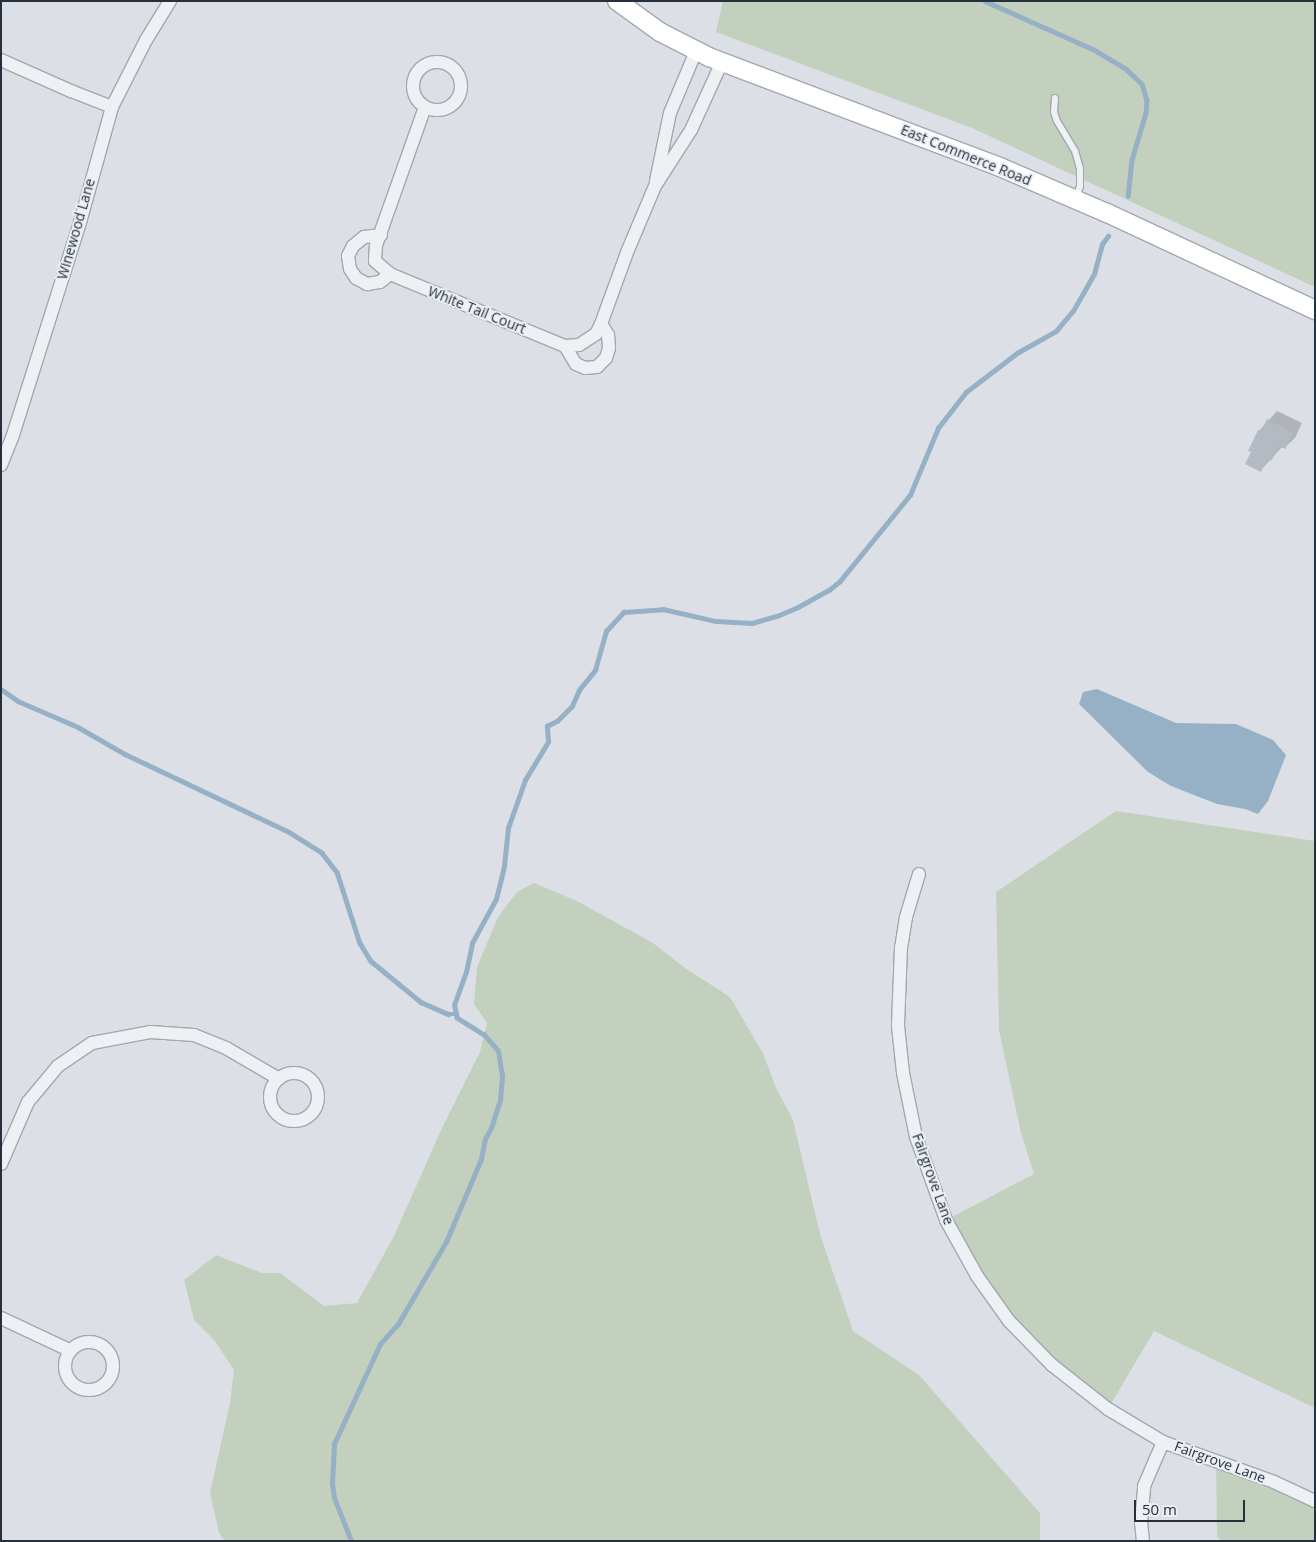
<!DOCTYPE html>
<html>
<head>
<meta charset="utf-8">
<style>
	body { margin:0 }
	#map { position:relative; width:1316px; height:1542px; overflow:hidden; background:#dce0e6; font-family:"Open Sans",sans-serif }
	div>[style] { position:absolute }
	.green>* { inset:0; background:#c3d0bd }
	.water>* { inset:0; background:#96b1c6 }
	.shadow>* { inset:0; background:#0003 }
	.stream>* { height:4.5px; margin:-2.25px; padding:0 2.25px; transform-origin:2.25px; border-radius:2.25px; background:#96b1c6 }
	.building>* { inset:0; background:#b3bac2 }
	.roads { filter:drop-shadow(1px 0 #a2a7b0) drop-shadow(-1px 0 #a2a7b0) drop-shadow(0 1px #a2a7b0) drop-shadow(0 -1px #a2a7b0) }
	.service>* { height:6px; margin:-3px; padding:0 3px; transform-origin:3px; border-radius:3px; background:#eef1f4 }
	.minor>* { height:12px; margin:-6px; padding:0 6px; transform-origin:6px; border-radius:6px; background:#eef1f4 }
	.minor>.ring { margin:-6px; padding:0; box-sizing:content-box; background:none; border:12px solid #eef1f4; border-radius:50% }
	.secondary>* { height:18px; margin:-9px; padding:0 9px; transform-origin:9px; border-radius:9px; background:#fff }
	span { translate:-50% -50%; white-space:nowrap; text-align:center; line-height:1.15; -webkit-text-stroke:4px #ebeff4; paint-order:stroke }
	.street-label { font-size:14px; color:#262f3c }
	.frame { position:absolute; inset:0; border:2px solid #262f3c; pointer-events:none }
	.scale { position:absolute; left:1134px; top:1500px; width:111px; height:22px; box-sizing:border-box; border:2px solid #262f3c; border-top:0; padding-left:6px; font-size:15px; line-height:18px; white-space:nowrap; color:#262f3c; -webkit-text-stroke:4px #ebeff4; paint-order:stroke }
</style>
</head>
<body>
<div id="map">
	<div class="green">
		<div style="clip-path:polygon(723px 1px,1315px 1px,1315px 287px,972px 128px,716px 32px)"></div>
		<div style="clip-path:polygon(1116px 811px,1315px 841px,1315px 1408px,1154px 1331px,1108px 1409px,1009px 1321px,946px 1220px,1034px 1174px,1021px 1133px,999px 1030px,996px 892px)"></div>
		<div style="clip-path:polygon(534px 883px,577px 901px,653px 943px,685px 968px,730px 997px,763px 1053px,776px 1088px,793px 1120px,820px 1234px,853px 1331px,919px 1375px,1040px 1513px,1040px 1541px,225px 1541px,219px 1533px,210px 1493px,230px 1403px,234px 1370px,215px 1341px,194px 1320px,184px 1280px,216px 1255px,262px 1273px,280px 1273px,324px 1306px,357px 1303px,394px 1236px,442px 1128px,480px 1052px,487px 1023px,474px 1004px,477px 967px,498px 917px,517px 892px)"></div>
		<div style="clip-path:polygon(1216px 1461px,1315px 1501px,1315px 1541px,1221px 1541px,1217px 1536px)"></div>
	</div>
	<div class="water">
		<div style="clip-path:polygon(1097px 689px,1176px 723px,1236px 724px,1273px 740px,1286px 755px,1268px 801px,1258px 814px,1245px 809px,1217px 804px,1171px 786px,1148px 772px,1079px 704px,1083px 692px)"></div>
	</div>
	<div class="shadow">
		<div style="clip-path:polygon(1277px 411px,1302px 423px,1295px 438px,1285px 447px,1283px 446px,1261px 470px,1253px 452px,1259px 431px)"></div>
	</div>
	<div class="stream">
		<div style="left:985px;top:1px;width:118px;rotate:24deg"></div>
		<div style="left:1093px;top:49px;width:39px;rotate:31deg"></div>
		<div style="left:1126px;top:69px;width:22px;rotate:43deg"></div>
		<div style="left:1142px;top:84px;width:17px;rotate:73deg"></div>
		<div style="left:1147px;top:100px;width:13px;rotate:94deg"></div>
		<div style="left:1146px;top:113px;width:49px;rotate:106.6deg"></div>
		<div style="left:1132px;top:160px;width:36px;rotate:96deg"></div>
		<div style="left:1px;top:689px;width:21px;rotate:35deg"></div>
		<div style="left:18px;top:701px;width:65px;rotate:23.4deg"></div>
		<div style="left:78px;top:727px;width:54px;rotate:29.9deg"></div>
		<div style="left:125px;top:754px;width:182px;rotate:25.4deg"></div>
		<div style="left:289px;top:832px;width:39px;rotate:32deg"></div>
		<div style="left:322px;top:853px;width:24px;rotate:52deg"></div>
		<div style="left:337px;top:872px;width:75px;rotate:72.1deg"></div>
		<div style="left:360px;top:943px;width:21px;rotate:59deg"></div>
		<div style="left:371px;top:961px;width:65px;rotate:39.4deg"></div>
		<div style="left:421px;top:1002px;width:30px;rotate:24deg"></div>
		<div style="left:448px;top:1014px;width:7px"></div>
		<div style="left:351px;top:1541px;width:46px;rotate:-111.6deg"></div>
		<div style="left:334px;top:1498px;width:14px;rotate:-98deg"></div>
		<div style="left:332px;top:1484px;width:40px;rotate:-87.1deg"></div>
		<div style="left:334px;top:1444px;width:110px;rotate:-65.3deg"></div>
		<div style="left:380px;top:1344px;width:27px;rotate:-48deg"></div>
		<div style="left:398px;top:1324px;width:95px;rotate:-59.7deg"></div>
		<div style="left:446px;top:1242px;width:90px;rotate:-67.1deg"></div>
		<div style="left:481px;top:1159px;width:20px;rotate:-79deg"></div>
		<div style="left:485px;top:1139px;width:13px;rotate:-61deg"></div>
		<div style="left:491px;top:1128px;width:29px;rotate:-72deg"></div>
		<div style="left:500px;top:1100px;width:24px;rotate:-85deg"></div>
		<div style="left:502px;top:1076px;width:25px;rotate:-99deg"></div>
		<div style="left:498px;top:1051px;width:21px;rotate:-131deg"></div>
		<div style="left:484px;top:1035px;width:32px;rotate:-148deg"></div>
		<div style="left:457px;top:1018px;width:13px;rotate:-103deg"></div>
		<div style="left:454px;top:1005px;width:35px;rotate:-70deg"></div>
		<div style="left:466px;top:972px;width:30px;rotate:-78deg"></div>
		<div style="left:472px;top:943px;width:50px;rotate:-61.4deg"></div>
		<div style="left:496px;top:899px;width:34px;rotate:-76deg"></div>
		<div style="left:504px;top:866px;width:38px;rotate:-84deg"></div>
		<div style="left:508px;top:828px;width:51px;rotate:-70.5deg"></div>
		<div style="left:525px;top:780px;width:44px;rotate:-58.8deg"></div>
		<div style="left:548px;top:742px;width:16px;rotate:-94deg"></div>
		<div style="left:547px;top:726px;width:11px;rotate:-27deg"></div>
		<div style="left:557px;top:721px;width:21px;rotate:-45deg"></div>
		<div style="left:572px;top:706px;width:17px;rotate:-66deg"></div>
		<div style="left:579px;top:690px;width:26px;rotate:-51deg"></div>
		<div style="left:595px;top:670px;width:41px;rotate:-74.2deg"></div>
		<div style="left:606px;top:631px;width:26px;rotate:-47deg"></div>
		<div style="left:624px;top:612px;width:39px;rotate:-4deg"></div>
		<div style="left:663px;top:609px;width:54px;rotate:12.8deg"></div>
		<div style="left:716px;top:621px;width:36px;rotate:3deg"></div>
		<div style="left:752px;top:623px;width:26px;rotate:-16deg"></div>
		<div style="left:777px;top:616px;width:23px;rotate:-23deg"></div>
		<div style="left:798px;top:607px;width:35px;rotate:-29deg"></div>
		<div style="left:829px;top:590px;width:14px;rotate:-39deg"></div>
		<div style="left:840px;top:581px;width:111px;rotate:-50.9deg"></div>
		<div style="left:910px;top:495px;width:73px;rotate:-67.3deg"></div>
		<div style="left:938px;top:428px;width:46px;rotate:-52.1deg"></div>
		<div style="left:966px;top:392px;width:64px;rotate:-37.4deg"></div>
		<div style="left:1017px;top:353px;width:45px;rotate:-29.4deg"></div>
		<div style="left:1056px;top:331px;width:26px;rotate:-50deg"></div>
		<div style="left:1073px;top:311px;width:43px;rotate:-60.4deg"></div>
		<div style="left:1094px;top:274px;width:31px;rotate:-75deg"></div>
		<div style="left:1102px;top:244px;width:10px;rotate:-53deg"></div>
	</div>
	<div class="building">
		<div style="clip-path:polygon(1267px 419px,1293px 433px,1285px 449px,1279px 446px,1271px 461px,1267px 459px,1261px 472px,1245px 464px,1251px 452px,1248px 451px,1258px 430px,1261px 431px)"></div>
	</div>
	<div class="roads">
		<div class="service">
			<div style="left:1055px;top:98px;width:14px;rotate:94deg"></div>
			<div style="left:1054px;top:112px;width:9px;rotate:72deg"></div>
			<div style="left:1057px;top:121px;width:35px;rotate:59deg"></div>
			<div style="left:1075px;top:151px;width:18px;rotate:74deg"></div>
			<div style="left:1080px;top:168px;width:18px;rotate:90deg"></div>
			<div style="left:1080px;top:186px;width:13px;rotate:108deg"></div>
		</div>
		<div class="minor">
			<div style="left:1px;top:60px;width:77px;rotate:23.9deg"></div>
			<div style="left:71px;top:91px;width:44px;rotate:21.3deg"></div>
			<div class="ring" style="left:413px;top:62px;width:36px;height:36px"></div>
			<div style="left:425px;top:107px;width:146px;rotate:109.5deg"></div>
			<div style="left:376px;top:245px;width:16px;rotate:94deg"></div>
			<div style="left:375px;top:261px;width:20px;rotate:41deg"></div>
			<div style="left:390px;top:274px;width:189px;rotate:22.4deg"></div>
			<div style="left:565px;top:346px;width:14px;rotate:-4deg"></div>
			<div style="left:579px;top:345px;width:20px;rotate:-33deg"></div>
			<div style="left:596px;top:334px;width:11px;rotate:-63deg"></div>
			<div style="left:601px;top:324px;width:79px;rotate:-70deg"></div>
			<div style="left:628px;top:250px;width:69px;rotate:-67.1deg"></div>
			<div style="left:655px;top:186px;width:67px;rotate:-57.3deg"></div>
			<div style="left:691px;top:130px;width:75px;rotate:-65.5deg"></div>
			<div style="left:656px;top:181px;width:69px;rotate:-78.4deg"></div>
			<div style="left:670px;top:113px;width:67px;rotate:-67.2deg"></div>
			<div style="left:381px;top:235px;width:17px;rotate:173deg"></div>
			<div style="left:364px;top:237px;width:14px;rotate:141deg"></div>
			<div style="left:353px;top:246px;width:11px;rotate:117deg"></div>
			<div style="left:348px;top:256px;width:13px;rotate:81deg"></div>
			<div style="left:350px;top:269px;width:11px;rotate:56deg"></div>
			<div style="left:356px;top:278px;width:13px;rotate:29deg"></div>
			<div style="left:367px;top:284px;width:13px;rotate:-9deg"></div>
			<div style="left:380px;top:282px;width:13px;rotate:-39deg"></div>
			<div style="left:565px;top:346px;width:21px;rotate:59deg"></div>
			<div style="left:576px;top:364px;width:10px;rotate:24deg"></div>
			<div style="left:585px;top:368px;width:12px;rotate:-5deg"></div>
			<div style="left:597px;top:367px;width:13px;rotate:-45deg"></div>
			<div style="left:606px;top:358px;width:10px;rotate:-73deg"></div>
			<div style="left:609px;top:348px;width:13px;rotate:-94deg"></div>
			<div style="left:608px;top:335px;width:13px;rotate:-122deg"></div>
			<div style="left:1px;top:465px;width:32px;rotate:-68deg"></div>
			<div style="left:13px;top:435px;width:226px;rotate:-72.5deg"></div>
			<div style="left:81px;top:219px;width:116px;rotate:-74.5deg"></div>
			<div style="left:112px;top:107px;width:75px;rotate:-63.1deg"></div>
			<div style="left:146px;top:40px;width:46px;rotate:-58.4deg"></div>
			<div style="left:919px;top:874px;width:45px;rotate:106.8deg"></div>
			<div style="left:906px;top:917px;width:30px;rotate:99deg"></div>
			<div style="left:901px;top:947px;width:79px;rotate:92.2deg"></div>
			<div style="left:898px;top:1026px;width:47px;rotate:83.9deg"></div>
			<div style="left:903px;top:1073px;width:65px;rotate:78.5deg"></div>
			<div style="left:916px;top:1137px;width:88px;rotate:70.1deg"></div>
			<div style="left:946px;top:1220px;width:64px;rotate:61deg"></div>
			<div style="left:977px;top:1276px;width:55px;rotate:54.6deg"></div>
			<div style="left:1009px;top:1321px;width:62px;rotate:45.7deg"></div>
			<div style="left:1052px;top:1365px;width:71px;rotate:38.2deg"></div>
			<div style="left:1108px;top:1409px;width:64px;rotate:31deg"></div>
			<div style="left:1163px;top:1442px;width:118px;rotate:19.8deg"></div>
			<div style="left:1274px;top:1482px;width:45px;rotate:24.9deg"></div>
			<div class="ring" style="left:270px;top:1073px;width:36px;height:36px"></div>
			<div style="left:1px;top:1164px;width:68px;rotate:-66.5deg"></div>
			<div style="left:28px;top:1102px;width:47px;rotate:-50.2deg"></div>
			<div style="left:58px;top:1066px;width:41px;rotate:-34.1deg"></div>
			<div style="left:92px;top:1043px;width:59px;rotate:-10.7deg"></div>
			<div style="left:150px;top:1032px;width:44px;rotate:3.9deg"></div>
			<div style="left:194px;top:1035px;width:35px;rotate:22deg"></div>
			<div style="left:226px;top:1048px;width:61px;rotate:30.3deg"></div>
			<div style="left:1px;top:1318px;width:77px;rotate:25.2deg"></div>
			<div class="ring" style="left:65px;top:1342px;width:36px;height:36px"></div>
			<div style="left:1143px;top:1541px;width:18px;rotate:-96deg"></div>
			<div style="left:1141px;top:1523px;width:37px;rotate:-85deg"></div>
			<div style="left:1144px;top:1486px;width:48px;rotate:-66.6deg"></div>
		</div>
		<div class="secondary">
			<div style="left:617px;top:1px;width:53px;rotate:35.8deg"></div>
			<div style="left:660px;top:32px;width:55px;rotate:27deg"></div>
			<div style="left:709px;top:57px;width:311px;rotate:20.7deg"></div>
			<div style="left:1000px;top:167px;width:116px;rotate:23.3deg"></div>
			<div style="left:1107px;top:213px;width:230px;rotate:25deg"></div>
		</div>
	</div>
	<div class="street-label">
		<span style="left:966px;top:155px;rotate:22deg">East Commerce Road</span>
		<span style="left:76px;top:229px;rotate:-74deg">Winewood Lane</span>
		<span style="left:477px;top:310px;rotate:22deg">White Tail Court</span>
		<span style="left:933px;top:1179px;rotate:70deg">Fairgrove Lane</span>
		<span style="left:1220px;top:1462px;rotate:20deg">Fairgrove Lane</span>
	</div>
	<div class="frame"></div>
	<div class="scale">50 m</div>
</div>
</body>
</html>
